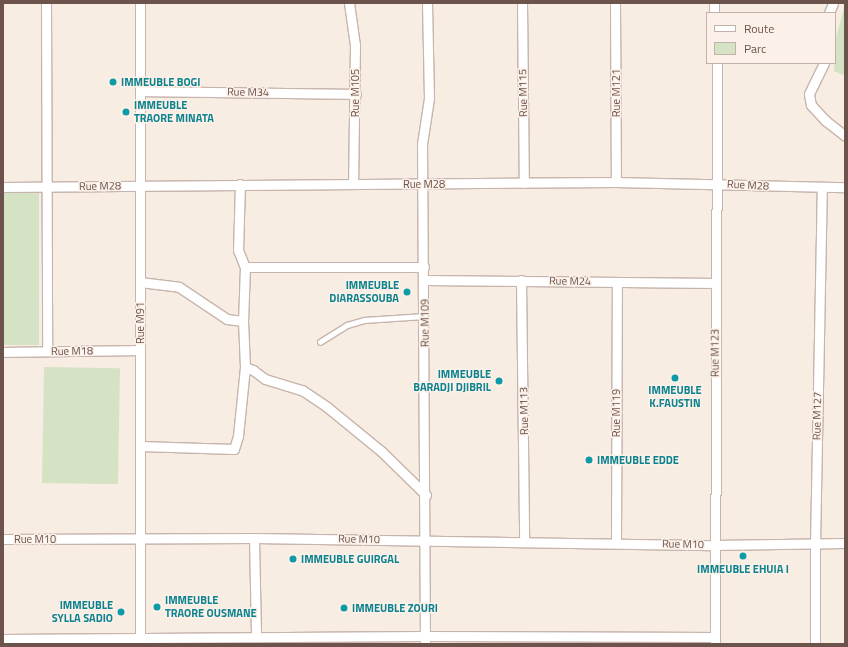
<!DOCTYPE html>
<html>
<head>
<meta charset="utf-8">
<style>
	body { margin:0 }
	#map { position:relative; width:848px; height:647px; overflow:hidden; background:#f8ede3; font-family:"Titillium Web",sans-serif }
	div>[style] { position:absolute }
	.green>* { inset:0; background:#d5e3c4; transform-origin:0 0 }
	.roads { filter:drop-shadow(1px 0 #c7b4ac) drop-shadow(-1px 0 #c7b4ac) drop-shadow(0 1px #c7b4ac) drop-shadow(0 -1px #c7b4ac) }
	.lane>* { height:4.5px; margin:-2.25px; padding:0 2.25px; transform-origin:2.25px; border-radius:2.25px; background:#fff }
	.street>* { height:9px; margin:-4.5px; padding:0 4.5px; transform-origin:4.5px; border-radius:4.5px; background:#fff }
	.dots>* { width:11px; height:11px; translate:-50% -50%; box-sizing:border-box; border:2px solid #fcf1e8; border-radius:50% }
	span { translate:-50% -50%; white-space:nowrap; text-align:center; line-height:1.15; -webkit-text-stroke:3px #fcf1e8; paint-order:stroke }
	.culture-label { font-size:11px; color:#0d838f; font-weight:700 }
	.left { translate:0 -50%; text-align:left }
	.right { translate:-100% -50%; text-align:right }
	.street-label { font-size:11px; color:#6c544d }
	.frame { position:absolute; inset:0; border:4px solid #6c544d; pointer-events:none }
	.legend { position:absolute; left:706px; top:12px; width:130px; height:52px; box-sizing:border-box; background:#fcf1e8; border:1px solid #c2b2aa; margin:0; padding:5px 7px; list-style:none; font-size:12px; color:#6c544d }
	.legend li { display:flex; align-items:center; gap:8px; height:20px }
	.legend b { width:20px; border:1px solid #c2b2aa }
</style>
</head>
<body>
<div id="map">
	<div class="green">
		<div style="clip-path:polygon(845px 4px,845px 76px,834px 71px,835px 41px)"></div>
		<div style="left:3px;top:192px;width:36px;height:153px"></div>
		<div style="left:44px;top:367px;width:76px;height:116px;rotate:1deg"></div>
	</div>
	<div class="roads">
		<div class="lane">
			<div style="left:320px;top:342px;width:32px;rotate:-32deg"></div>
			<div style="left:347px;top:325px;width:18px;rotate:-16deg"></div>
			<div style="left:364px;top:320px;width:60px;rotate:-3.8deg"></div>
		</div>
		<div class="street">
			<div style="left:46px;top:3px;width:348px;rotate:89.8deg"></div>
			<div style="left:140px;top:3px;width:640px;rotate:90deg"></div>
			<div style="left:349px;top:3px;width:42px;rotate:81.9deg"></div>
			<div style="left:355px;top:45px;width:138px;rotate:90.8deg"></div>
			<div style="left:522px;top:3px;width:180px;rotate:89.4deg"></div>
			<div style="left:615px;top:3px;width:179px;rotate:89.7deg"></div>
			<div style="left:714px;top:13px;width:10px;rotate:-90deg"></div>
			<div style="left:829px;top:13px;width:11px;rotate:-68deg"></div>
			<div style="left:824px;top:63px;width:34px;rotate:116deg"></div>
			<div style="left:809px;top:94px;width:11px;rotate:80deg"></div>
			<div style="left:811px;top:105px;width:22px;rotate:47deg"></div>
			<div style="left:826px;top:121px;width:24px;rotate:38deg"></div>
			<div style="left:140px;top:91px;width:216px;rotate:0.8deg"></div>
			<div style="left:240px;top:184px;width:66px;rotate:91.7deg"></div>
			<div style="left:238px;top:250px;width:18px;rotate:68deg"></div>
			<div style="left:245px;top:267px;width:179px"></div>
			<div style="left:3px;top:187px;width:613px;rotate:-0.47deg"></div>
			<div style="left:616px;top:182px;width:229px;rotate:1.3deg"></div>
			<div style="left:245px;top:267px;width:54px;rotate:92.1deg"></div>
			<div style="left:243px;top:321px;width:46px;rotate:87.5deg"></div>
			<div style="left:245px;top:367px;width:9px;rotate:21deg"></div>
			<div style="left:253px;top:370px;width:15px;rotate:37deg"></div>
			<div style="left:265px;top:379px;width:39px;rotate:17deg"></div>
			<div style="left:302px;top:390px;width:30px;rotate:34deg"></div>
			<div style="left:327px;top:407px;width:70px;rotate:39.2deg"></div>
			<div style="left:381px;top:451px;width:63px;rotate:44.4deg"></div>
			<div style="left:424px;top:280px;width:292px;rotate:0.6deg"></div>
			<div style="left:521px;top:280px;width:262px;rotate:89.3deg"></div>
			<div style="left:140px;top:282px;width:39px;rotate:7deg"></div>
			<div style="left:179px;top:287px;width:58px;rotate:33.7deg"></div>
			<div style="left:227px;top:319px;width:16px;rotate:7deg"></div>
			<div style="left:3px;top:352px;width:137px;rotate:-0.8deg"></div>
			<div style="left:140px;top:446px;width:94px;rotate:1.8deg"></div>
			<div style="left:234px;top:449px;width:14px;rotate:-73deg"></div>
			<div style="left:238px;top:436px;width:69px;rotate:-84.2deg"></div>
			<div style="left:254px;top:538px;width:98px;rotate:88.8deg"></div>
			<div style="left:3px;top:539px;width:251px;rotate:-0.2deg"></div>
			<div style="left:254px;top:538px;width:460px;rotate:0.9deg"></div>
			<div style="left:714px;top:545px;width:131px;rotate:-0.9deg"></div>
			<div style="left:616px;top:543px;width:261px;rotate:-89.8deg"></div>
			<div style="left:3px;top:639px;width:422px;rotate:-0.4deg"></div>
			<div style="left:425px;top:636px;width:290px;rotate:0.2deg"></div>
			<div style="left:425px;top:644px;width:500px;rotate:-90.34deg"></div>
			<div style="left:422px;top:144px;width:47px;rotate:-81.3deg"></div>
			<div style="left:429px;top:98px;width:95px;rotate:-91.2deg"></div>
			<div style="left:715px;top:644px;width:581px;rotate:-89.8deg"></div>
			<div style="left:815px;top:644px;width:99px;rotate:-90deg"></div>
			<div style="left:815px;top:545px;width:357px;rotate:-88.9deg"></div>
		</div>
	</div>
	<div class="dots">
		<div style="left:113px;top:82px;background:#0f9aa8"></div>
		<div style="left:126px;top:112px;background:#0f9aa8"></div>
		<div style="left:407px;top:292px;background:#0f9aa8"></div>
		<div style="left:675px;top:378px;background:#0f9aa8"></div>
		<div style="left:499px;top:381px;background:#0f9aa8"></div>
		<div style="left:589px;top:460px;background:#0f9aa8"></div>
		<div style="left:743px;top:556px;background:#0f9aa8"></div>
		<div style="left:293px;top:559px;background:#0f9aa8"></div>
		<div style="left:157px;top:607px;background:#0f9aa8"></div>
		<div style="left:344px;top:608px;background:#0f9aa8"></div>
		<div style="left:121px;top:612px;background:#0f9aa8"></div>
	</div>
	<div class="culture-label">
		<span class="left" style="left:121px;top:82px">IMMEUBLE BOGI</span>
		<span class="left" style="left:134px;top:112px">IMMEUBLE<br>TRAORE MINATA</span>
		<span class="right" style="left:399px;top:292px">IMMEUBLE<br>DIARASSOUBA</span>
		<span class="right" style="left:491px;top:381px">IMMEUBLE<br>BARADJI DJIBRIL</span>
		<span style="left:675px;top:397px">IMMEUBLE<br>K.FAUSTIN</span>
		<span class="left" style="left:597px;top:460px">IMMEUBLE EDDE</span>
		<span class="left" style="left:301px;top:559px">IMMEUBLE GUIRGAL</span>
		<span style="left:743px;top:569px">IMMEUBLE EHUIA I</span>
		<span class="left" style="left:165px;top:607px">IMMEUBLE<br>TRAORE OUSMANE</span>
		<span class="right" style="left:113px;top:612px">IMMEUBLE<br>SYLLA SADIO</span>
		<span class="left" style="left:352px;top:608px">IMMEUBLE ZOURI</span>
	</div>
	<div class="street-label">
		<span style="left:248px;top:92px;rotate:1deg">Rue M34</span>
		<span style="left:355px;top:93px;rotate:-90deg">Rue M105</span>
		<span style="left:523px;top:93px;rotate:-91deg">Rue M115</span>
		<span style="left:616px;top:93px;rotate:-90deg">Rue M121</span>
		<span style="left:424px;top:184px">Rue M28</span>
		<span style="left:748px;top:185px;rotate:3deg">Rue M28</span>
		<span style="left:100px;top:186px;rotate:-1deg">Rue M28</span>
		<span style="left:570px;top:281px;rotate:1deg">Rue M24</span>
		<span style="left:140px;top:323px;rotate:-90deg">Rue M91</span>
		<span style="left:425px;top:323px;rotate:-90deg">Rue M109</span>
		<span style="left:72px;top:351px;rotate:-1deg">Rue M18</span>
		<span style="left:715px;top:353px;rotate:-90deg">Rue M123</span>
		<span style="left:524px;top:411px;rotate:-91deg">Rue M113</span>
		<span style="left:616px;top:413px;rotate:-90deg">Rue M119</span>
		<span style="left:817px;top:416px;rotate:-89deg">Rue M127</span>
		<span style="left:35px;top:539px">Rue M10</span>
		<span style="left:359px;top:539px;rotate:1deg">Rue M10</span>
		<span style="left:683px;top:544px;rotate:1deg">Rue M10</span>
	</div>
	<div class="frame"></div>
	<ul class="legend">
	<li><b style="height:5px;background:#fff"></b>Route</li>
	<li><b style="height:11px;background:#d5e3c4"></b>Parc</li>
	</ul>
</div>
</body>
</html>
